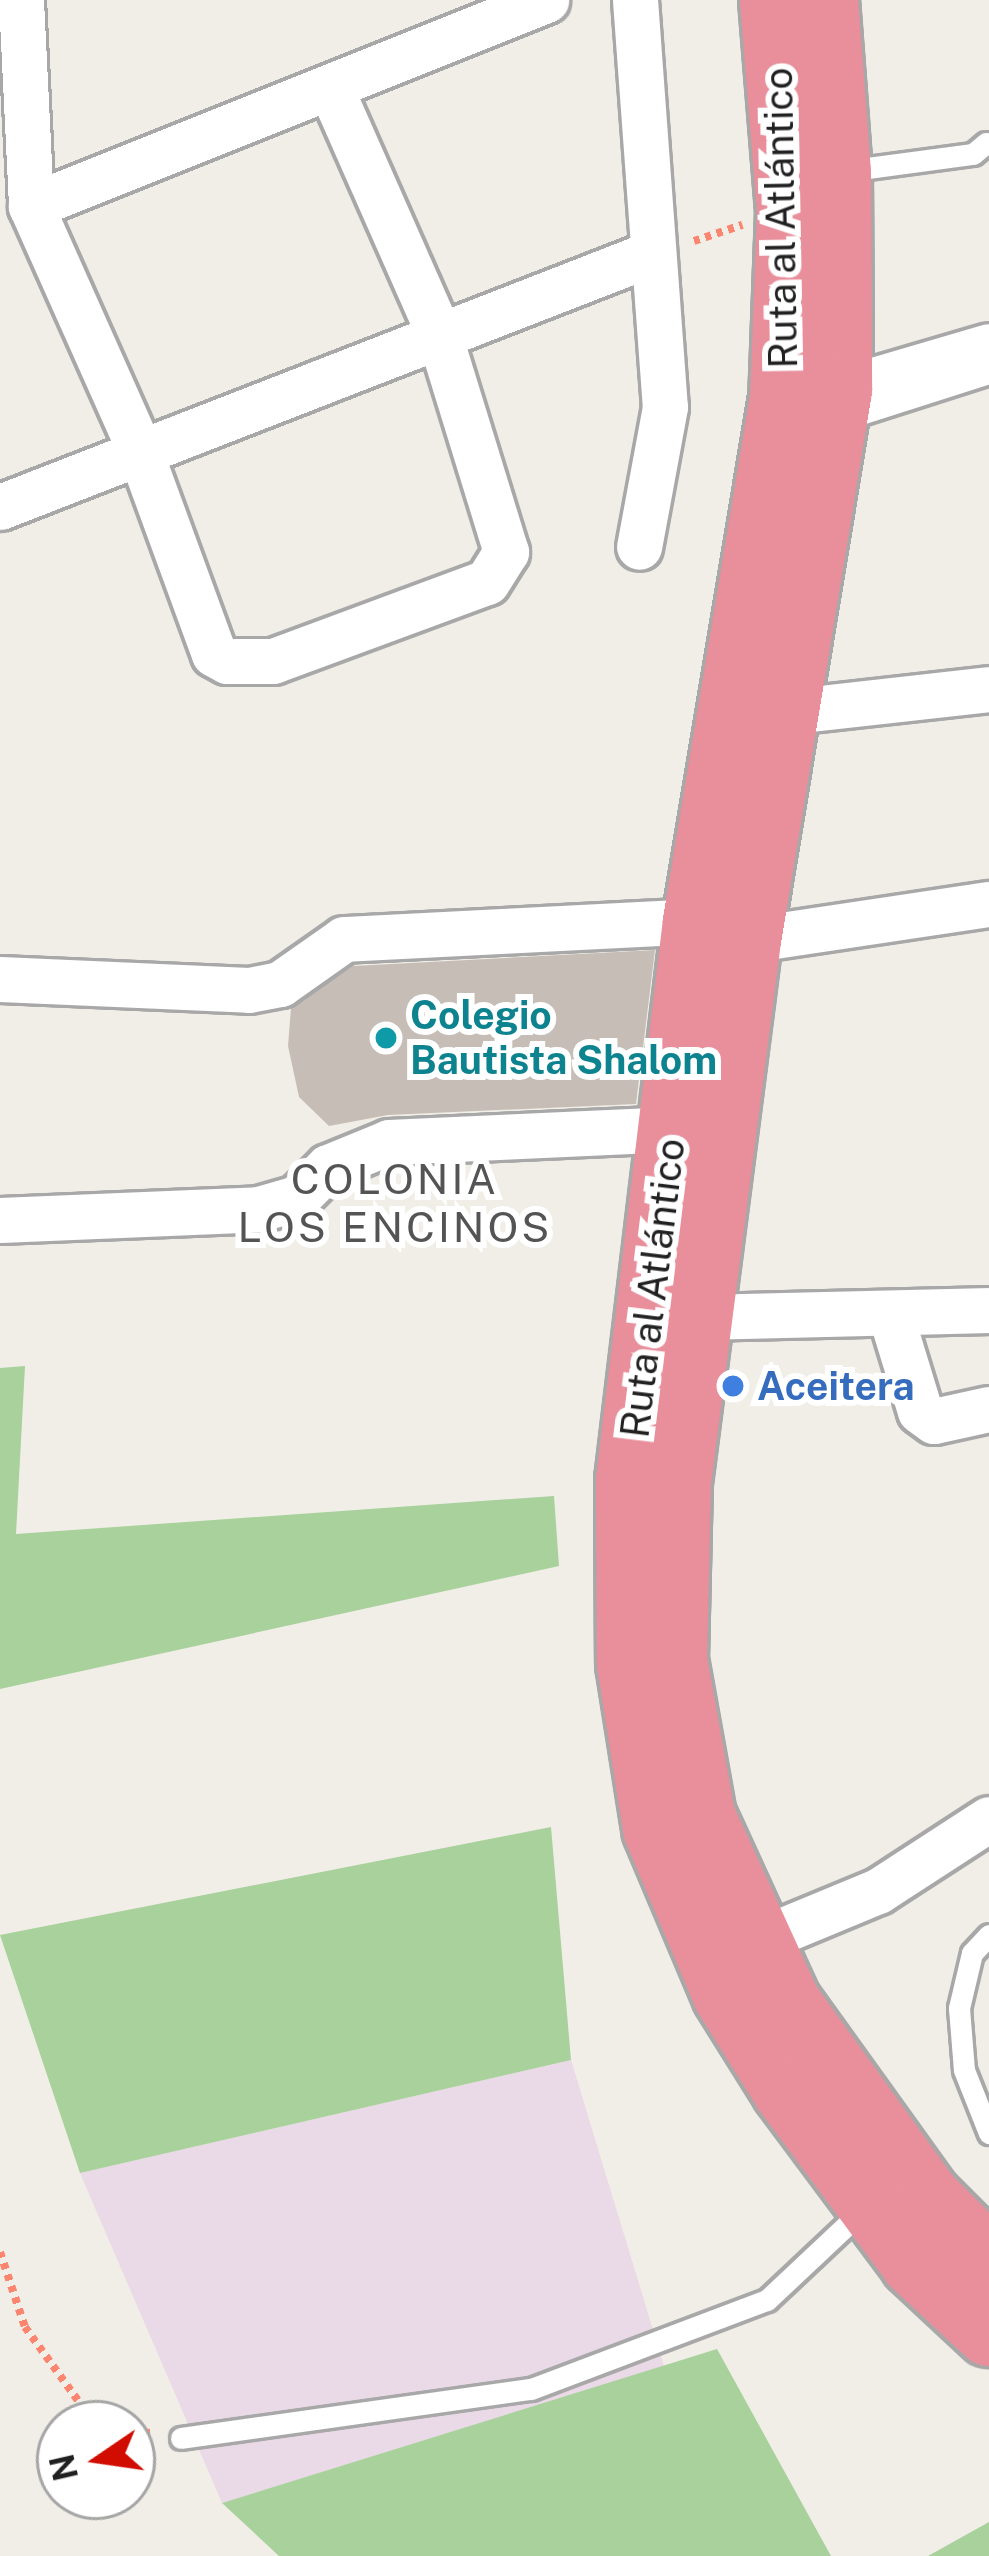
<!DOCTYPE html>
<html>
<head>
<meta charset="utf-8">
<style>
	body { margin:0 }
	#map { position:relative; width:989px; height:2556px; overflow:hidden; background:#f1eee7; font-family:"Public Sans",sans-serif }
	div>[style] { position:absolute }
	.industrial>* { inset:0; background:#ead9e6 }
	.forest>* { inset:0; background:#a8d19c }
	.building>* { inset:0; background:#c6beb6 }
	.path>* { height:8px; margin-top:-4px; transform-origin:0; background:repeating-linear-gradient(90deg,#fb856e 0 6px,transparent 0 12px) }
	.roads { filter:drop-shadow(3px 0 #a8a8a8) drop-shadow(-3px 0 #a8a8a8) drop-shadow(0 3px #a8a8a8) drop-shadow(0 -3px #a8a8a8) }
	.lane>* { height:21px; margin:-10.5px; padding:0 10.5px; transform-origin:10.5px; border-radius:10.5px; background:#fff }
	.street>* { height:45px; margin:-22.5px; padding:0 22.5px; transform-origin:22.5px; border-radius:22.5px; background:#fff }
	.highway>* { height:66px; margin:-33px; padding:0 33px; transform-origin:33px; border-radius:33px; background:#e88f9b }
	.dots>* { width:33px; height:33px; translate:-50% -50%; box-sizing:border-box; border:6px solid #fff; border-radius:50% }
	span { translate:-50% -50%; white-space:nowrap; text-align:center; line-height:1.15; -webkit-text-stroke:12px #fff; paint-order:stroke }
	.street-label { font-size:39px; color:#212121 }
	.culture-label { font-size:39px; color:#0d838f; font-weight:700 }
	.left { translate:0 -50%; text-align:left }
	.shop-label { font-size:39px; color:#366cbe; font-weight:700 }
	.neighbourhood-label { font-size:42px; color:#545454; letter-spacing:3px }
	.north { position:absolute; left:36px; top:2400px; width:120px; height:120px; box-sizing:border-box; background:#fff; border:3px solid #a6a6a6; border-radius:50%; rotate:257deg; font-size:33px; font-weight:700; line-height:48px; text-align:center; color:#212121 }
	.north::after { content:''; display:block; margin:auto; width:42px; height:54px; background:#d10c00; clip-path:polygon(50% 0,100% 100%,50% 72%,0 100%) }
</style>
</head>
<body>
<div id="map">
	<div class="industrial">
		<div style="clip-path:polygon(571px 2060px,664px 2366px,222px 2503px,80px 2173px)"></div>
	</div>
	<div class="forest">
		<div style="clip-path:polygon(25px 1366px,16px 1534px,554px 1496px,559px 1566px,0 1689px,0 1368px)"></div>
		<div style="clip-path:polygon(551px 1827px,571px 2060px,80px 2173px,0 1935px)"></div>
		<div style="clip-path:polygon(717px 2349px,831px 2556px,279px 2556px,222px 2503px)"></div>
		<div style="clip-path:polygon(989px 2522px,989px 2556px,928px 2556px)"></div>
	</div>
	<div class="building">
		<div style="clip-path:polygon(655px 950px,636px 1104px,388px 1115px,329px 1126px,299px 1097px,288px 1046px,291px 1008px,353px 966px)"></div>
	</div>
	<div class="path">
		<div style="left:694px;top:241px;width:51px;rotate:-18.4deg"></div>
		<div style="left:0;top:2252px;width:79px;rotate:71.6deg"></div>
		<div style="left:25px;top:2327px;width:120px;rotate:54.2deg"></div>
		<div style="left:132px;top:2430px;width:23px;rotate:10deg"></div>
	</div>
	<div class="roads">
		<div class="lane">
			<div style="left:845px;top:171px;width:129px;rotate:-7.6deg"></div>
			<div style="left:973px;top:154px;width:17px;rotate:-40deg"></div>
			<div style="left:845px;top:419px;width:151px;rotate:-17.7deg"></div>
			<div style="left:989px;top:1935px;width:25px;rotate:133deg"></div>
			<div style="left:972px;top:1953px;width:57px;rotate:103.3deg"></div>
			<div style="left:959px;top:2008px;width:62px;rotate:85.4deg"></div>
			<div style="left:964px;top:2070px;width:68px;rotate:68.4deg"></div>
			<div style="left:181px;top:2438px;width:353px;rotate:-8deg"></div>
			<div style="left:531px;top:2389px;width:252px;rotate:-20.7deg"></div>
			<div style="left:767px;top:2300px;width:132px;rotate:-43.2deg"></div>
		</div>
		<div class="street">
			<div style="left:21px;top:0;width:206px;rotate:87.2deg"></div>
			<div style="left:31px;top:206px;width:266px;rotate:66deg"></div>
			<div style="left:139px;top:449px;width:218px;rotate:69.9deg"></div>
			<div style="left:214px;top:654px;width:15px;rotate:28deg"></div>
			<div style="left:227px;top:661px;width:46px"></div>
			<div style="left:273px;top:661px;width:228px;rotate:-20.3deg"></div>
			<div style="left:487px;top:582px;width:36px;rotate:-58deg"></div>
			<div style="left:506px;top:552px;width:228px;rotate:-107.1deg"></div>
			<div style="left:439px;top:334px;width:270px;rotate:-113.8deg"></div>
			<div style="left:635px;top:0;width:408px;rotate:85.8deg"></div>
			<div style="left:665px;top:407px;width:142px;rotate:100.5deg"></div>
			<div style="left:31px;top:206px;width:555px;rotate:-21.8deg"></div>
			<div style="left:839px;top:390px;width:156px;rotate:-16.3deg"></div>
			<div style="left:0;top:507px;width:698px;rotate:-21.27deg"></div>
			<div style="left:784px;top:712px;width:206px;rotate:-6.4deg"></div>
			<div style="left:748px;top:940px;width:244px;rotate:-8.5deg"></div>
			<div style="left:0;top:979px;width:249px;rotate:2.5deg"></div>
			<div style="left:249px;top:990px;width:32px;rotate:-11deg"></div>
			<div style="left:280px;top:984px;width:78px;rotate:-35.1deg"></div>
			<div style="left:344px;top:939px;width:352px;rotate:-2.9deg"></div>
			<div style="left:0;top:1220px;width:259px;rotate:-2.4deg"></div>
			<div style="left:259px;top:1209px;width:40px;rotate:-16deg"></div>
			<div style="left:297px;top:1198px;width:44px;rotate:-45deg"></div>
			<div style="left:328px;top:1167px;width:66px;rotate:-22.3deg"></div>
			<div style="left:389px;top:1142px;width:285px;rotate:-2.6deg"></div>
			<div style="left:890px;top:1313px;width:102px;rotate:73deg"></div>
			<div style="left:920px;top:1411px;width:17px;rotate:36deg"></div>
			<div style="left:934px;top:1421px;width:56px;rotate:-12.3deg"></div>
			<div style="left:703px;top:1317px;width:286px;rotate:-1.4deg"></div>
			<div style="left:757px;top:1941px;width:131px;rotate:-22.5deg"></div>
			<div style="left:878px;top:1891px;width:132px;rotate:-33deg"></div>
		</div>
		<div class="highway">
			<div style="left:773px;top:0;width:212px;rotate:85.4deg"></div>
			<div style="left:790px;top:211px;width:187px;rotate:92.1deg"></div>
			<div style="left:783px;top:398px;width:530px;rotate:99.44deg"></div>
			<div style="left:696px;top:921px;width:563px;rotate:96.83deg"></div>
			<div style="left:629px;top:1480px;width:184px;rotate:89.7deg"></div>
			<div style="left:630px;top:1664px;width:167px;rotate:81deg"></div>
			<div style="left:656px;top:1829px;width:180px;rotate:67.1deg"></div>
			<div style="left:726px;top:1995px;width:113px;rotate:58deg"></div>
			<div style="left:786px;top:2091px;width:214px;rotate:53.3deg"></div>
			<div style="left:914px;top:2263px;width:103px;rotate:43deg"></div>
			<div style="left:825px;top:0;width:172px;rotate:85.7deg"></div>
			<div style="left:838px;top:172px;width:218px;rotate:89.7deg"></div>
			<div style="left:839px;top:390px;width:557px;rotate:99.39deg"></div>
			<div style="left:748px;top:940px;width:547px;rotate:97.35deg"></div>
			<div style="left:678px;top:1483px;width:177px;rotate:91.3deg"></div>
			<div style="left:674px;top:1660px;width:158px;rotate:79.8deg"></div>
			<div style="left:702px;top:1816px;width:205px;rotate:65.4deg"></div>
			<div style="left:787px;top:2002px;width:241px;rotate:54.3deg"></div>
			<div style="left:928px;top:2198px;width:86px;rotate:45deg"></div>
		</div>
	</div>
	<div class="dots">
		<div style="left:386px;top:1038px;background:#0f9aa8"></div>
		<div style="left:733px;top:1386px;background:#3f7fe0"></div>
	</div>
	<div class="street-label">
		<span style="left:781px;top:218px;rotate:-91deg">Ruta al Atlántico</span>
		<span style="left:653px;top:1288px;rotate:-83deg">Ruta al Atlántico</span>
	</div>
	<div class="culture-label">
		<span class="left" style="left:410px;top:1038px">Colegio<br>Bautista Shalom</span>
	</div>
	<div class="shop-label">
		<span class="left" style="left:757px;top:1386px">Aceitera</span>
	</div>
	<div class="neighbourhood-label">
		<span style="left:395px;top:1203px">COLONIA<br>LOS ENCINOS</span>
	</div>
	<div class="north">N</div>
</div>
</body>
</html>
